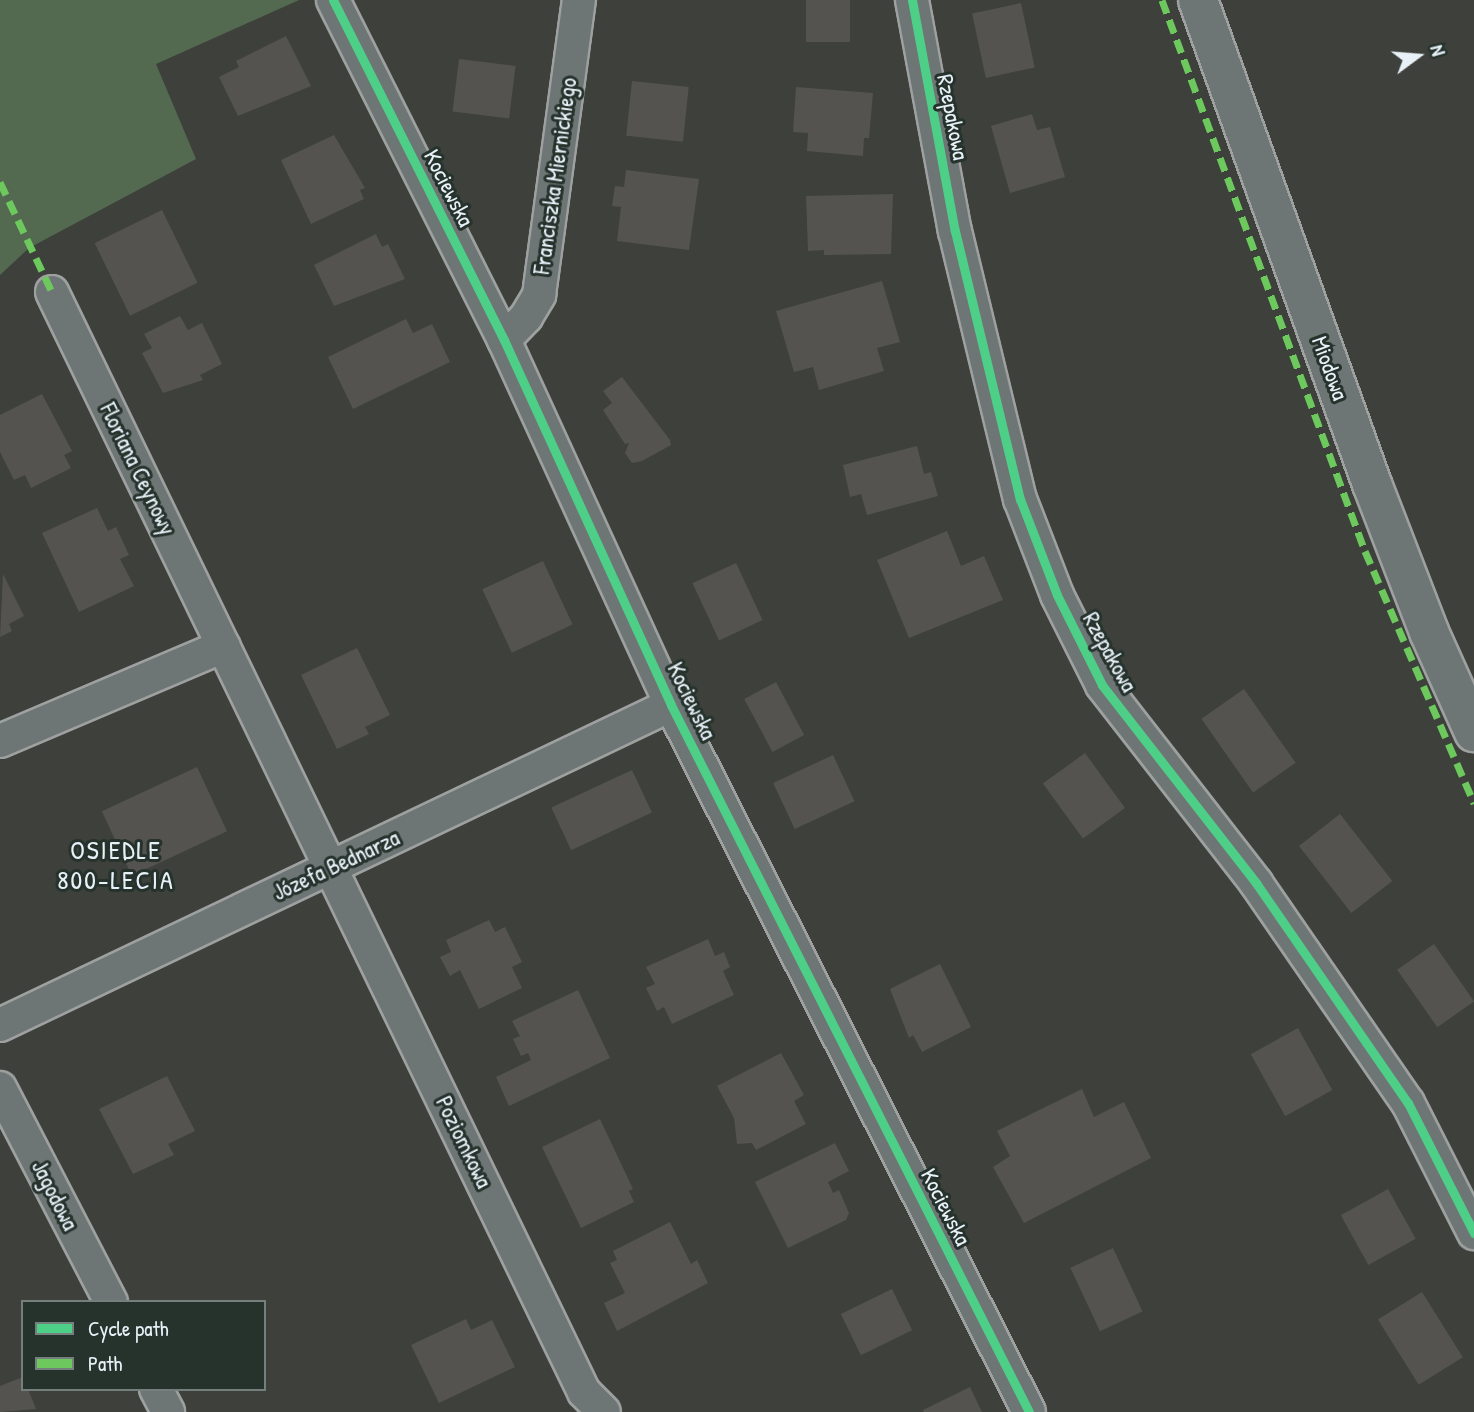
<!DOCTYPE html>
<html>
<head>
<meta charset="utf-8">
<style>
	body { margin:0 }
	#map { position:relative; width:1474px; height:1412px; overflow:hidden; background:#3d403b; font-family:"Patrick Hand",sans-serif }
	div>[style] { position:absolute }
	.green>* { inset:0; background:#536a51 }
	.building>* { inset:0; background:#54534f; transform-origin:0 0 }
	.roads { filter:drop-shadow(2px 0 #9ea1a0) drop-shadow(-2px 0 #9ea1a0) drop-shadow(0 2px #9ea1a0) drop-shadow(0 -2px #9ea1a0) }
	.minor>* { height:32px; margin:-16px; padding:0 16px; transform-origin:16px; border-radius:16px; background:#6e7575 }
	.secondary>* { height:38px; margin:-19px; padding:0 19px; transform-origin:19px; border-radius:19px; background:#6e7575 }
	.quiet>* { height:7px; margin-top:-3.5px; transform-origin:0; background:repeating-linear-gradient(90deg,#6dc95d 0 14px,transparent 0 21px) }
	.cycleway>* { height:9px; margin:-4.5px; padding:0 4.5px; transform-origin:4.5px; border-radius:4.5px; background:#4dcf88 }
	span { translate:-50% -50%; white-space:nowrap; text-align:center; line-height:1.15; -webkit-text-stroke:6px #26332d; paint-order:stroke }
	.street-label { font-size:23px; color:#e8f1f8 }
	.quarter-label { font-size:26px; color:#e8f1f8; letter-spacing:2px }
	.legend { position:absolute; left:21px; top:1300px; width:245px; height:91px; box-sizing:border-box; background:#26332d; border:2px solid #747f7e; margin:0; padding:9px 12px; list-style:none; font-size:21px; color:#e8f1f8 }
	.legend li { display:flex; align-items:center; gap:14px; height:35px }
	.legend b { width:35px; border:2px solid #747f7e }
	.north { position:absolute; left:1383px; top:21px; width:70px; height:70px; -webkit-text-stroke:5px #26332d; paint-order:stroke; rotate:74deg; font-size:19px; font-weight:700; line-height:28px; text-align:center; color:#e8f1f8 }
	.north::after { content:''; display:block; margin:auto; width:24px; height:32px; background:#e8f1f8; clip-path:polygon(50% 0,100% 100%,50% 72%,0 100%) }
</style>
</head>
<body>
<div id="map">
	<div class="green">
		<div style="clip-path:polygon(0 0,299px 0,156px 64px,196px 159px,29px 248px,0 275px)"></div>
	</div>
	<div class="building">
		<div style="left:806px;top:0;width:44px;height:42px"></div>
		<div style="left:1021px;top:3px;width:66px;height:50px;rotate:78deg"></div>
		<div style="clip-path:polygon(286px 36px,311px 86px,238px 116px,219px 77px,239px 67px,236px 61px)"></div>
		<div style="left:459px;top:59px;width:57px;height:53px;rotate:7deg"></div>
		<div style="left:632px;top:81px;width:57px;height:55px;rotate:6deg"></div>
		<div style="clip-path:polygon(796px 87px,873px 93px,869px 138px,864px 138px,863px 156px,807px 151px,808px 133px,793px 132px)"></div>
		<div style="clip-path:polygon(1032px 114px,1037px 130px,1050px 127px,1065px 177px,1010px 193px,991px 126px)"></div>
		<div style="clip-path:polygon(334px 135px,365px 188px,360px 190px,364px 199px,311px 224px,281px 160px)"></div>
		<div style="clip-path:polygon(626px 170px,699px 179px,689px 250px,617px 241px,621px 207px,612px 206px,615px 186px,624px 187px)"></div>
		<div style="clip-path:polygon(893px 194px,891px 254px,824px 255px,824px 250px,808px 251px,806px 196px)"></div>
		<div style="left:162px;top:210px;width:81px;height:75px;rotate:64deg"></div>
		<div style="clip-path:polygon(376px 234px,382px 247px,388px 244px,405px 279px,334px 306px,314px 265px)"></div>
		<div style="clip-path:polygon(882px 281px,900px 342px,877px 348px,884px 371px,819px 390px,813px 367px,794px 372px,776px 311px)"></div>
		<div style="clip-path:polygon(180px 316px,188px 330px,202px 323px,222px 364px,200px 375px,203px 380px,163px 393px,142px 353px,152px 348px,144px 334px)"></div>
		<div style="clip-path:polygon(406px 319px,413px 333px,432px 324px,450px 362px,353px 409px,328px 357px)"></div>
		<div style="clip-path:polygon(622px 377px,670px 440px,671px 445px,642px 461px,632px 463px,625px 453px,629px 443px,625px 444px,603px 410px,612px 403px,603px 391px)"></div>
		<div style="clip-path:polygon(42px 394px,72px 451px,64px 455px,71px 468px,31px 488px,25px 475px,14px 480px,0 452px,0 415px)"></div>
		<div style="clip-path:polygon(917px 446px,924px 474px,931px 472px,938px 496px,867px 515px,861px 494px,850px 497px,843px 465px)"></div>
		<div style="clip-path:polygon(97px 508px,108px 531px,116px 527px,129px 555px,120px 559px,134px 586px,79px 612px,42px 533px)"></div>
		<div style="clip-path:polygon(947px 531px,961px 566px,984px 556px,1003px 600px,909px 638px,877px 560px)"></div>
		<div style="left:543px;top:561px;width:70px;height:67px;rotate:65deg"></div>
		<div style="left:736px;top:563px;width:63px;height:48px;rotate:65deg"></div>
		<div style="clip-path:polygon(3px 574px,24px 616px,9px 624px,12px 631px,0 637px)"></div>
		<div style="clip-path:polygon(357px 648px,390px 715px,365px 727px,369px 734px,337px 749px,301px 675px)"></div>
		<div style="left:776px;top:682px;width:60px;height:36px;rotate:62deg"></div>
		<div style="left:1244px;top:689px;width:90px;height:52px;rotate:55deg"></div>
		<div style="left:1085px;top:753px;width:68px;height:52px;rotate:54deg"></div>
		<div style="left:833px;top:755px;width:51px;height:66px;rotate:65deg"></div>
		<div style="left:197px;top:767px;width:71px;height:105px;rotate:65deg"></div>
		<div style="left:632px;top:770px;width:47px;height:89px;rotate:65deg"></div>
		<div style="left:1340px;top:814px;width:85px;height:52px;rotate:52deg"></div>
		<div style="clip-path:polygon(489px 920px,495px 932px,505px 927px,522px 962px,512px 967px,522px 988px,479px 1009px,460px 970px,450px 976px,440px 957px,451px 952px,446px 940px)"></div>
		<div style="clip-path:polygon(708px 939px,715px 956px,724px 952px,730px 967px,723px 971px,734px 995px,672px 1024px,664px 1007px,657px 1011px,646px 988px,655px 984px,646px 967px)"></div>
		<div style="left:1434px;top:944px;width:70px;height:45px;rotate:55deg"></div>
		<div style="clip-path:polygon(940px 964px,971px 1027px,922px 1052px,913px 1035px,909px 1038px,890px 989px)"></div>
		<div style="clip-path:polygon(578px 990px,610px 1058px,509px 1106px,496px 1077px,531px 1060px,528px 1053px,521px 1056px,513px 1039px,520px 1036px,512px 1021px)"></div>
		<div style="left:1298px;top:1028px;width:71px;height:54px;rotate:61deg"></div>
		<div style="clip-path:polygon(781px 1053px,804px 1095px,794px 1101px,806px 1124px,756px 1150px,752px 1143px,737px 1144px,734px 1118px,717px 1086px)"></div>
		<div style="clip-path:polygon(167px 1076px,195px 1131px,168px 1144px,174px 1155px,133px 1174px,99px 1109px)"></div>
		<div style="clip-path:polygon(1082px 1089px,1094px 1117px,1124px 1102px,1151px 1158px,1024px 1223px,993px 1167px,1010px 1156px,997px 1131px)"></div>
		<div style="clip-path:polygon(600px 1119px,633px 1189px,629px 1191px,634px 1202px,581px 1228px,542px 1147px)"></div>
		<div style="clip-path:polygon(835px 1143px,849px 1171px,828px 1182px,833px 1193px,839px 1190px,849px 1213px,846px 1220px,788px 1248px,755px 1182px)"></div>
		<div style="left:1388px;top:1189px;width:57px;height:54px;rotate:61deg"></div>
		<div style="clip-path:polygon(670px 1222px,691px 1264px,697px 1260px,708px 1283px,617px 1331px,604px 1303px,625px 1293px,610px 1263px,617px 1260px,613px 1251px)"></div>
		<div style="left:1113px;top:1248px;width:70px;height:47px;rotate:65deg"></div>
		<div style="left:892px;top:1289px;width:46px;height:57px;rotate:64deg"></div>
		<div style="left:1422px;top:1292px;width:77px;height:52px;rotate:58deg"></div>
		<div style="clip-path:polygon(466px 1319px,471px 1330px,492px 1320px,515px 1367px,439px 1403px,411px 1345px)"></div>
		<div style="clip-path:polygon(23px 1377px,23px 1389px,28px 1389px,36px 1409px,0 1412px,0 1386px)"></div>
		<div style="clip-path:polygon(970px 1387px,982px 1412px,924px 1412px,923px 1410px)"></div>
	</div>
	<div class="roads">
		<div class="minor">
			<div style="left:333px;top:0;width:381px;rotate:63.3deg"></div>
			<div style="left:504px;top:340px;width:401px;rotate:65.4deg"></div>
			<div style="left:671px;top:705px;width:792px;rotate:63.14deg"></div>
			<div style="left:912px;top:0;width:235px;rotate:79.5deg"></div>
			<div style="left:955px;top:231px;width:276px;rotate:76.4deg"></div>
			<div style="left:1020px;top:499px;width:103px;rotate:68.9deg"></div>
			<div style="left:1057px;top:595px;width:101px;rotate:63.4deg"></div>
			<div style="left:1102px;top:685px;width:251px;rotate:52.1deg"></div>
			<div style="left:1256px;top:883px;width:267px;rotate:55.4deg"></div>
			<div style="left:1408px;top:1103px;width:146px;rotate:63.1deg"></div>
			<div style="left:52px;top:292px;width:1222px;rotate:64.19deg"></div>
			<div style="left:584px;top:1392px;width:28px;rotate:45deg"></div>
			<div style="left:504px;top:340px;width:32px;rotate:-46deg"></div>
			<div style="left:526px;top:317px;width:26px;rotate:-59deg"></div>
			<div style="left:539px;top:295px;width:298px;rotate:-82.3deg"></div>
			<div style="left:0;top:741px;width:243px;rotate:-23deg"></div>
			<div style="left:0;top:1025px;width:743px;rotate:-25.5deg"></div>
			<div style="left:0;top:1088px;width:241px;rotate:62.6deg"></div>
			<div style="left:156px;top:1389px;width:26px;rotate:62deg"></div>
		</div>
		<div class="secondary">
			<div style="left:1198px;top:0;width:514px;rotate:70.23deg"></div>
			<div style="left:1372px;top:484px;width:159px;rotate:68.9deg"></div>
			<div style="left:1429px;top:632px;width:110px;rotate:65.8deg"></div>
		</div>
	</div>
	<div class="quiet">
		<div style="left:1162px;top:0;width:587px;rotate:69.78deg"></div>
		<div style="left:1365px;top:551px;width:275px;rotate:66.6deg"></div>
		<div style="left:0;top:182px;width:122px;rotate:64.7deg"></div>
	</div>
	<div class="cycleway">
		<div style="left:333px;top:0;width:381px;rotate:63.3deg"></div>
		<div style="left:504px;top:340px;width:401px;rotate:65.4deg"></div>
		<div style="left:671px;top:705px;width:792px;rotate:63.14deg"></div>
		<div style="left:912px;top:0;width:235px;rotate:79.5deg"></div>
		<div style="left:955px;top:231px;width:276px;rotate:76.4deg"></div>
		<div style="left:1020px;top:499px;width:103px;rotate:68.9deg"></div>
		<div style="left:1057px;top:595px;width:101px;rotate:63.4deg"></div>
		<div style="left:1102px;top:685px;width:251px;rotate:52.1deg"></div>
		<div style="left:1256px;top:883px;width:267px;rotate:55.4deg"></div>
		<div style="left:1408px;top:1103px;width:146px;rotate:63.1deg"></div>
	</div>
	<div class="street-label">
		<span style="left:953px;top:117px;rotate:79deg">Rzepakowa</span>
		<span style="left:555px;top:176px;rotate:-82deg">Franciszka Miernickiego</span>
		<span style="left:449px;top:188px;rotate:63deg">Kociewska</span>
		<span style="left:1330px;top:368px;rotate:70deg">Miodowa</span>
		<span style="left:138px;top:469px;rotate:64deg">Floriana Ceynowy</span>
		<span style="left:1110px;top:652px;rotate:61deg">Rzepakowa</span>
		<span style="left:692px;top:701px;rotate:64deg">Kociewska</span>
		<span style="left:336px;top:865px;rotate:-25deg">Józefa Bednarza</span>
		<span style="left:464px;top:1142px;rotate:64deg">Poziomkowa</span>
		<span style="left:55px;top:1195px;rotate:63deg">Jagodowa</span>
		<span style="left:946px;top:1207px;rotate:63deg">Kociewska</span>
	</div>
	<div class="quarter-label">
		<span style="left:116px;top:865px">OSIEDLE<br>800-LECIA</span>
	</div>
	<ul class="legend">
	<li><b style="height:9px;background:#4dcf88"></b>Cycle path</li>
	<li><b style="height:9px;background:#6dc95d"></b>Path</li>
	</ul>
	<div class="north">N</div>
</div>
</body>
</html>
